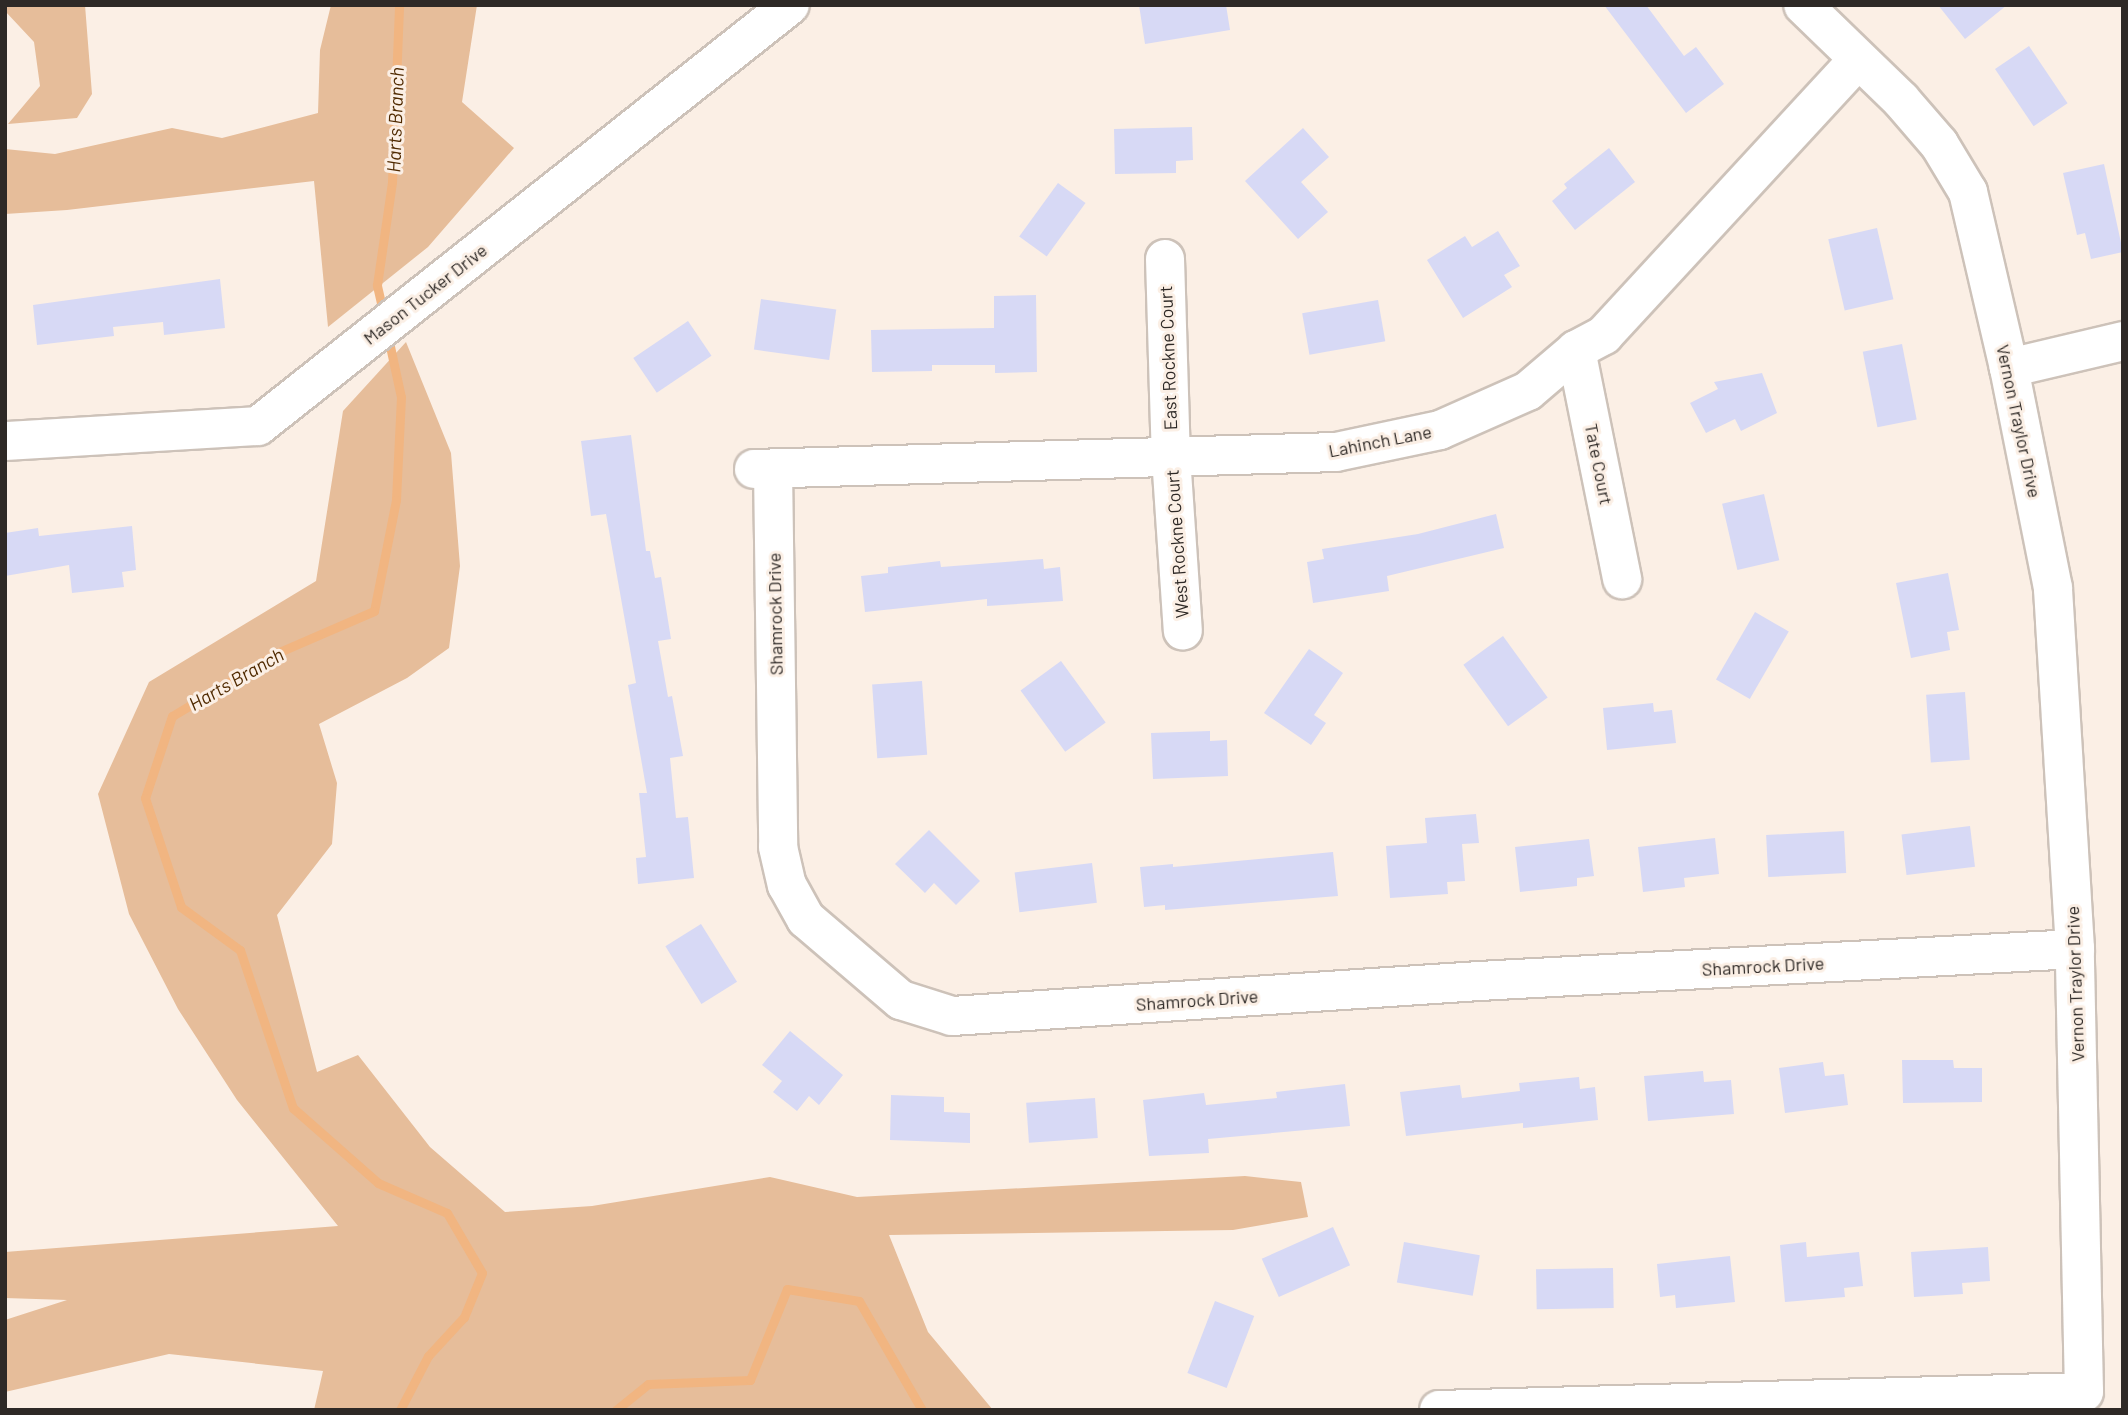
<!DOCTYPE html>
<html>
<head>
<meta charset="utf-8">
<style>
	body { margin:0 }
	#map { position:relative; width:2128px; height:1415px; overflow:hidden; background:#fbefe5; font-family:Barlow,sans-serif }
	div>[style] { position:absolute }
	.green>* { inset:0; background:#e6bd9a }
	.stream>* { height:9px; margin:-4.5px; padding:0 4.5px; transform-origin:4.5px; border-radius:4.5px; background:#f1b581 }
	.building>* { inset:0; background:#d7d9f5; transform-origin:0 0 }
	.roads { filter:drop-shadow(2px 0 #cdc2b9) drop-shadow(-2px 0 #cdc2b9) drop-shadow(0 2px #cdc2b9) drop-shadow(0 -2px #cdc2b9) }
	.minor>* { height:38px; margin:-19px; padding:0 19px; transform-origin:19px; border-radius:19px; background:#fff }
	span { translate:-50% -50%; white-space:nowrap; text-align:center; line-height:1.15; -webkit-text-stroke:6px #fbefe5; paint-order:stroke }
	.street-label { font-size:18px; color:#2e2926 }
	.water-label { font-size:19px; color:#502a00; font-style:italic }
	.frame { position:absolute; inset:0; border:7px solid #2e2926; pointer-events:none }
</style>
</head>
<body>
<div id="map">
	<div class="green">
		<div style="clip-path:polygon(5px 5px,85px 5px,92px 94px,77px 118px,8px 124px,40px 86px,34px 42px,5px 11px)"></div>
		<div style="clip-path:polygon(331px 5px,477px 5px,462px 102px,514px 148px,428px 247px,328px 327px,314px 181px,67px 210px,5px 214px,5px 149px,55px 154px,172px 128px,222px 138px,318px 113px,320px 50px)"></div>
		<div style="clip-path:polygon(406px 342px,451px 453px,460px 566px,449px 648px,407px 678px,319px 724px,337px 783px,332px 844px,277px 915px,317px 1072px,358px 1055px,430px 1147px,505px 1212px,592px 1206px,770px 1177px,857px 1197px,1245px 1176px,1301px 1182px,1308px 1217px,1233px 1230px,889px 1235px,928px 1332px,993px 1410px,314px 1410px,323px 1371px,169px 1354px,5px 1392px,5px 1320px,67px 1300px,5px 1298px,5px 1252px,338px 1226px,237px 1100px,178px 1009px,129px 914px,98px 794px,149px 682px,316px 581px,343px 411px)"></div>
	</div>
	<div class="stream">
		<div style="left:384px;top:316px;width:32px;rotate:-103deg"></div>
		<div style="left:377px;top:285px;width:104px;rotate:-81.7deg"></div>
		<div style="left:392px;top:182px;width:177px;rotate:-87.7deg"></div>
		<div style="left:388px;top:337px;width:61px;rotate:77.8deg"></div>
		<div style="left:401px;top:397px;width:103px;rotate:92.8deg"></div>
		<div style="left:396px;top:500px;width:113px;rotate:101.2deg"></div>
		<div style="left:374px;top:611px;width:106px;rotate:156.6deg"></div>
		<div style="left:277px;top:653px;width:122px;rotate:149deg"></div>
		<div style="left:172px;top:716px;width:86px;rotate:108.2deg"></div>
		<div style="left:145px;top:798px;width:115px;rotate:71.7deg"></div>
		<div style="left:181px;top:907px;width:73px;rotate:36.1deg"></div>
		<div style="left:240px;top:950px;width:167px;rotate:71.5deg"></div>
		<div style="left:293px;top:1108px;width:113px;rotate:41.4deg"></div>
		<div style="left:378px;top:1183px;width:75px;rotate:23.5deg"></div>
		<div style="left:447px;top:1213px;width:69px;rotate:59.7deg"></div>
		<div style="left:482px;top:1273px;width:48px;rotate:112.2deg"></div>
		<div style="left:464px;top:1317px;width:53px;rotate:132.7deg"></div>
		<div style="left:428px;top:1356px;width:61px;rotate:117.4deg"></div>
		<div style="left:616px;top:1410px;width:41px;rotate:-39.1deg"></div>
		<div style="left:648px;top:1384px;width:102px;rotate:-2.2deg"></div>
		<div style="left:750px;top:1380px;width:98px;rotate:-67.9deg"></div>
		<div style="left:787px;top:1289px;width:73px;rotate:9.5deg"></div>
		<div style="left:859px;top:1301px;width:126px;rotate:60deg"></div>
	</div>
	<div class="building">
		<div style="clip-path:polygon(1139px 5px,1226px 5px,1230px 30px,1145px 44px)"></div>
		<div style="clip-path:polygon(1604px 5px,1646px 5px,1684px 56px,1696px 47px,1724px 84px,1686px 113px)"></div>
		<div style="clip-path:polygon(1938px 5px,2007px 5px,1965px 39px)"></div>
		<div style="left:2029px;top:46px;width:69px;height:41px;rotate:56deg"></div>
		<div style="clip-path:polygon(1192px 127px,1193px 160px,1176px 161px,1176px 173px,1115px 174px,1114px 129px)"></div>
		<div style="clip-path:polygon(1303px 128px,1329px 157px,1301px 182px,1328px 212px,1298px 239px,1245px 181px)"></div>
		<div style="clip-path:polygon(1609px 148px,1635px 182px,1575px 230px,1552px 201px,1567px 188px,1564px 184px)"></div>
		<div style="clip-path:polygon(2104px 164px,2123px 252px,2091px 259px,2085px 233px,2077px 235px,2063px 173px)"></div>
		<div style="left:1058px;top:183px;width:34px;height:66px;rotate:36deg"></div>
		<div style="left:1877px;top:228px;width:73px;height:50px;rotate:77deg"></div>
		<div style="clip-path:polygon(1498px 231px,1520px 266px,1504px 275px,1512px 287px,1463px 318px,1427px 260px,1465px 236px,1472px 247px)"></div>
		<div style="clip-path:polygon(220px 279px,225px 328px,164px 335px,163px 322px,113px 327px,114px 336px,37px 345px,33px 305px)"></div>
		<div style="clip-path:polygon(1036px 295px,1037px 372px,995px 373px,995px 365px,932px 365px,932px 371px,872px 372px,871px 330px,994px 328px,994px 296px)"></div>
		<div style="left:761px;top:299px;width:76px;height:51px;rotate:8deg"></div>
		<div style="left:1378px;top:300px;width:42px;height:77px;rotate:80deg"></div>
		<div style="left:688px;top:321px;width:42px;height:66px;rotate:56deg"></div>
		<div style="left:1902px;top:344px;width:77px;height:40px;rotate:79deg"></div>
		<div style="clip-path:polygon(1762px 373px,1777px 413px,1741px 431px,1735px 419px,1706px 433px,1690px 403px,1718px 389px,1714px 382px)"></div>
		<div style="clip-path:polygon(631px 435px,646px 551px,650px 551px,655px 578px,661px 577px,671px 639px,658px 641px,668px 697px,672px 696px,683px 756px,670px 758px,676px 818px,688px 817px,694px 878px,638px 884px,636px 858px,646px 857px,639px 793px,647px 793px,628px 685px,636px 683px,606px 514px,591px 516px,581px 441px)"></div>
		<div style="left:1764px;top:494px;width:68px;height:43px;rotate:77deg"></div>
		<div style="clip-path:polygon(1496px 514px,1504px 548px,1387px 576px,1389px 591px,1313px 603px,1307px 562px,1324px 559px,1322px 549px,1418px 534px)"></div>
		<div style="clip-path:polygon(132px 526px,136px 570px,122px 572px,124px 587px,72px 593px,69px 565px,5px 576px,5px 533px,38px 528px,39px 536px)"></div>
		<div style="clip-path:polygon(1043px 559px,1044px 569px,1060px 567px,1063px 601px,987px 606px,987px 599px,865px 612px,861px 576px,888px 573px,888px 567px,940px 561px,941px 567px)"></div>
		<div style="clip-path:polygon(1948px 573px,1959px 630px,1947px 632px,1950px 650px,1911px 658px,1896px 583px)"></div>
		<div style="left:1755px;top:612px;width:39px;height:78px;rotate:30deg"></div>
		<div style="left:1503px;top:636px;width:76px;height:49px;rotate:54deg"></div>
		<div style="clip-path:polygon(1309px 649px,1343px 673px,1314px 715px,1326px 723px,1311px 745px,1264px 713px)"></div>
		<div style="left:1061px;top:661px;width:76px;height:50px;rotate:54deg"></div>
		<div style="left:922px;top:681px;width:74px;height:50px;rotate:86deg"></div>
		<div style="left:1965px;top:692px;width:68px;height:39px;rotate:86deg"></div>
		<div style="clip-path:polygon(1653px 703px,1654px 712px,1672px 710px,1676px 743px,1607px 750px,1603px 708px)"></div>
		<div style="clip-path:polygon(1210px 731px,1210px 741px,1227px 740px,1228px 776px,1153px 779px,1151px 733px)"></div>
		<div style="clip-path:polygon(1476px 814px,1479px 843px,1462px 844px,1465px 881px,1447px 882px,1448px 894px,1390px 898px,1386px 846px,1427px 843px,1425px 818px)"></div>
		<div style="left:1970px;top:826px;width:41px;height:69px;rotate:83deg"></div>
		<div style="clip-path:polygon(929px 830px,980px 881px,956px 905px,934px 883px,925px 893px,895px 864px)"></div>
		<div style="left:1844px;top:831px;width:42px;height:78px;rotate:87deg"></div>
		<div style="clip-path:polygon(1715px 838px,1719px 874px,1684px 878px,1685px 887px,1643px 892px,1638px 847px)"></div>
		<div style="clip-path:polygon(1589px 839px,1594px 876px,1577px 878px,1577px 886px,1520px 892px,1515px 847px)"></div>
		<div style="clip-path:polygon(1333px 852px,1338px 896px,1165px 910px,1165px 905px,1144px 907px,1140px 867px,1173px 864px,1173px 867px)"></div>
		<div style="left:1092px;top:863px;width:40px;height:78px;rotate:83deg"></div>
		<div style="left:701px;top:924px;width:68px;height:42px;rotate:58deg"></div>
		<div style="clip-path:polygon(790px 1031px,843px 1075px,819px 1105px,809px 1096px,797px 1111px,773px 1092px,782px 1081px,762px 1065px)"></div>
		<div style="clip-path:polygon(1902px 1060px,1953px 1060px,1954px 1068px,1982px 1068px,1982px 1102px,1903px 1103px)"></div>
		<div style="clip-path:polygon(1823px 1062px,1825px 1076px,1844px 1074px,1848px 1105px,1785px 1113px,1779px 1068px)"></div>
		<div style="clip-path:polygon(1703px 1071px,1704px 1082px,1731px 1080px,1734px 1114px,1648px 1121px,1644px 1076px)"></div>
		<div style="clip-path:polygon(1579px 1077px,1580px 1089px,1595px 1087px,1598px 1120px,1523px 1128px,1523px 1123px,1406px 1136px,1400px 1092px,1460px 1085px,1462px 1098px,1520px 1091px,1519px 1083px)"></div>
		<div style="clip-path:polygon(1345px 1084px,1350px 1126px,1208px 1139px,1209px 1153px,1149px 1156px,1143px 1100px,1204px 1093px,1206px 1105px,1277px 1098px,1276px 1092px)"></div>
		<div style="clip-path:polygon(891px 1095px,944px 1097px,944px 1112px,970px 1113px,970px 1143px,890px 1140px)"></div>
		<div style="left:1095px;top:1098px;width:40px;height:69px;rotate:86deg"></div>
		<div style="left:1333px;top:1227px;width:42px;height:78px;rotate:66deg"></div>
		<div style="left:1404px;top:1242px;width:77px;height:41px;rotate:10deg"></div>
		<div style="clip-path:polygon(1806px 1242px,1807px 1257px,1859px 1252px,1863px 1286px,1844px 1288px,1845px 1297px,1785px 1302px,1780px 1245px)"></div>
		<div style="clip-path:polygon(1988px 1247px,1990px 1281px,1962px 1283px,1963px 1294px,1914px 1297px,1911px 1252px)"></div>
		<div style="clip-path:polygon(1730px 1256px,1735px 1302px,1676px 1308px,1675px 1295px,1660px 1297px,1657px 1264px)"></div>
		<div style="left:1613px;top:1268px;width:40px;height:77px;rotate:89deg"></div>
		<div style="left:1215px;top:1301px;width:42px;height:77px;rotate:21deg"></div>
	</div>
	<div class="roads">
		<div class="minor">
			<div style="left:1165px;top:259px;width:198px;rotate:88.3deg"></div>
			<div style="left:1171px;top:457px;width:174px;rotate:86.1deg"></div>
			<div style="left:1576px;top:350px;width:234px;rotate:78.6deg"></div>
			<div style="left:2009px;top:368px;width:117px;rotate:-13.3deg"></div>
			<div style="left:5px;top:441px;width:253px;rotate:-3.4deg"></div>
			<div style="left:258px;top:426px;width:678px;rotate:-38.36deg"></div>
			<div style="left:754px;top:469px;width:582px;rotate:-1.67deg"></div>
			<div style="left:1336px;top:452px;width:106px;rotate:-11.9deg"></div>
			<div style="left:1440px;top:430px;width:96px;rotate:-23.9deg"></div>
			<div style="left:1528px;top:391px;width:63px;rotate:-40.5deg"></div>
			<div style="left:1576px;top:350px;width:32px;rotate:-28deg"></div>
			<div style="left:1604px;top:335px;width:374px;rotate:-47.3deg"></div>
			<div style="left:773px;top:469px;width:378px;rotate:89.2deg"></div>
			<div style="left:778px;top:847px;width:39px;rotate:77deg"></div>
			<div style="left:787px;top:885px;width:39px;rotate:61deg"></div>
			<div style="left:806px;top:919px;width:125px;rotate:40.5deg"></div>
			<div style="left:901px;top:1000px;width:53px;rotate:17.4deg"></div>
			<div style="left:952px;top:1016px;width:528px;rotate:-3.8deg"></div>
			<div style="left:1479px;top:981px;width:597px;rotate:-3.07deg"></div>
			<div style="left:1439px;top:1410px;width:645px;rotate:-1.6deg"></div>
			<div style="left:2084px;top:1392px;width:443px;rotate:-91.2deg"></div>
			<div style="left:2075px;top:949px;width:362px;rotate:-93.5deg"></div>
			<div style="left:2053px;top:588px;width:224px;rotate:-101.3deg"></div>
			<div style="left:2009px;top:368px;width:181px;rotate:-103.1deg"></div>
			<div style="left:1968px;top:192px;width:56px;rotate:-121.1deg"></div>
			<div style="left:1939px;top:144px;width:58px;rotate:-130.8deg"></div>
			<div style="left:1901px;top:100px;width:136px;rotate:-135.9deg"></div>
		</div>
	</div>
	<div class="street-label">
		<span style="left:425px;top:294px;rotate:-38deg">Mason Tucker Drive</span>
		<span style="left:1168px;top:358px;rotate:-92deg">East Rockne Court</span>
		<span style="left:2019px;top:421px;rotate:78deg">Vernon Traylor Drive</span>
		<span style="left:1380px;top:441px;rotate:-11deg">Lahinch Lane</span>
		<span style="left:1599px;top:464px;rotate:79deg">Tate Court</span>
		<span style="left:1177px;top:544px;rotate:-94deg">West Rockne Court</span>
		<span style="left:775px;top:614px;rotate:-91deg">Shamrock Drive</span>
		<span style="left:1763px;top:966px;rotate:-3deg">Shamrock Drive</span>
		<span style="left:2075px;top:984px;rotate:-92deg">Vernon Traylor Drive</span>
		<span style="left:1197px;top:1000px;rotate:-4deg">Shamrock Drive</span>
	</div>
	<div class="water-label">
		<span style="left:395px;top:120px;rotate:-88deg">Harts Branch</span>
		<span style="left:236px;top:679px;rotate:-30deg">Harts Branch</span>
	</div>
	<div class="frame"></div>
</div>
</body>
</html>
